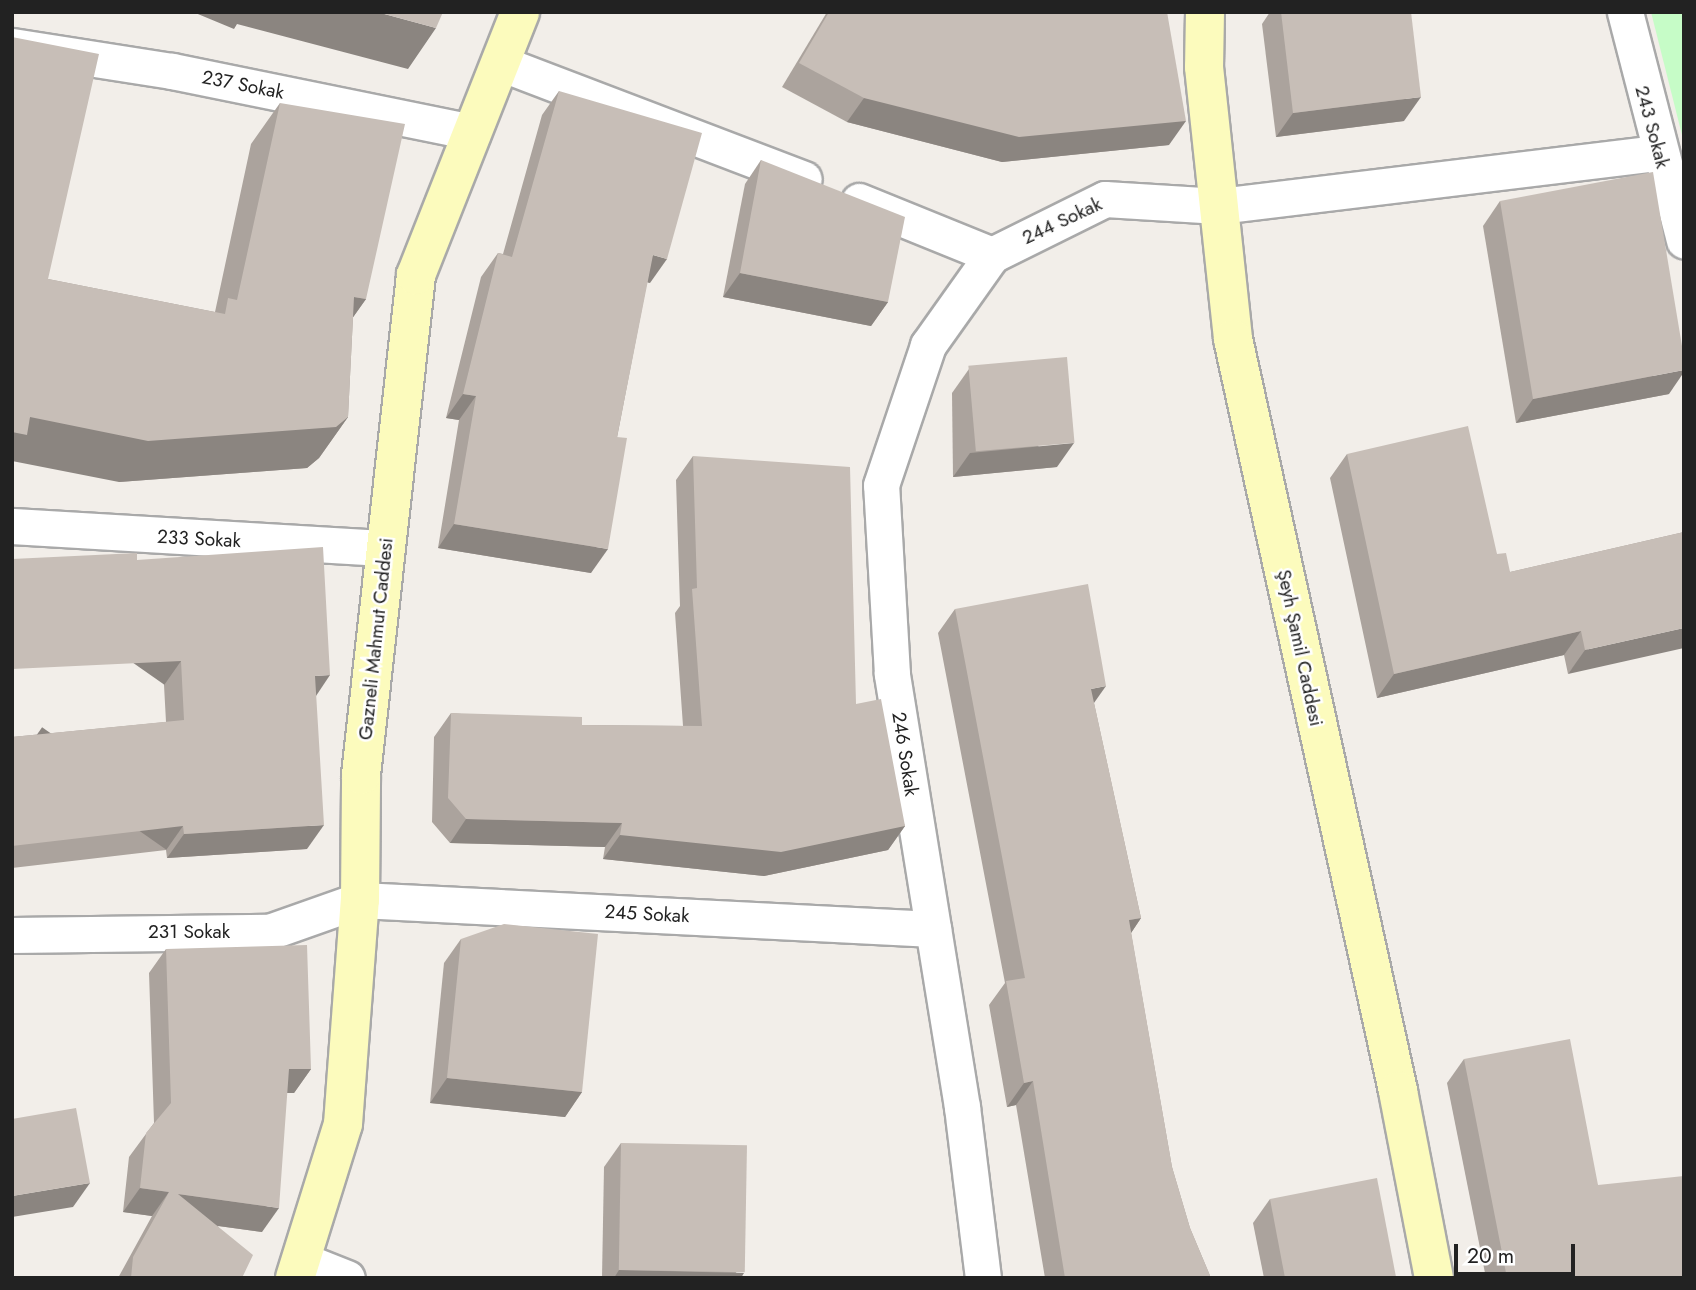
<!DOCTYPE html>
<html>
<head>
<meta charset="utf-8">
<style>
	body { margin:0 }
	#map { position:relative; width:1696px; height:1290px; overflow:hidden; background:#f2eee9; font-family:Jost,sans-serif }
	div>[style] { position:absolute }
	.park>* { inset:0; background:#c6fcc7 }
	.roads { filter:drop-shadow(2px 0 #a9a9a9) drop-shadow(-2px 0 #a9a9a9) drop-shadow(0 2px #a9a9a9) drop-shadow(0 -2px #a9a9a9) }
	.street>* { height:35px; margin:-17.5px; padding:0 17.5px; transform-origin:17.5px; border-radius:17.5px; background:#fff }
	.secondary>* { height:38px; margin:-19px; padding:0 19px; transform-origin:19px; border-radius:19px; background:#fcfbbd }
	.wall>* { inset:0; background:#aba39d }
	.shaded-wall>* { inset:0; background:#8b8580; transform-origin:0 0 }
	.building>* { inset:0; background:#c7beb7; transform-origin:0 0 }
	span { translate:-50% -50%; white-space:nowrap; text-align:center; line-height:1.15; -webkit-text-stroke:5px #fff; paint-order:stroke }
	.street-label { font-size:19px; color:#222 }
	.frame { position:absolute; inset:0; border:14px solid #222; pointer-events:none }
	.scale { position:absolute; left:1454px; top:1244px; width:121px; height:32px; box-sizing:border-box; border:4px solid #222; border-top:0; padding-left:9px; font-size:21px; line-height:24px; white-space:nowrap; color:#222; -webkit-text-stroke:5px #fff; paint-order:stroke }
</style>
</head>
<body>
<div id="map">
	<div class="park">
		<div style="clip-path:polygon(1651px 12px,1684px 12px,1684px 143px)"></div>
	</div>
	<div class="roads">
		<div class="street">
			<div style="left:1625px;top:12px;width:236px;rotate:75.5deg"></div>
			<div style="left:12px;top:46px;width:162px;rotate:8.9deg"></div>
			<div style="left:172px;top:71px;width:307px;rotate:11.5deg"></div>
			<div style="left:500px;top:63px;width:325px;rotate:20.9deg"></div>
			<div style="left:859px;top:201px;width:144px;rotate:22.1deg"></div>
			<div style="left:12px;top:526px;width:375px;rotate:3.4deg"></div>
			<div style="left:12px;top:935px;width:257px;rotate:-0.7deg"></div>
			<div style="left:269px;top:932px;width:96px;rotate:-19.4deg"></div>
			<div style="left:360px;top:900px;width:574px;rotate:2.9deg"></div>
			<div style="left:304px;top:1261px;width:46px;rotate:21.6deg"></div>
			<div style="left:983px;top:1278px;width:172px;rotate:-97deg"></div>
			<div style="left:962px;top:1107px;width:439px;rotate:-99.2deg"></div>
			<div style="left:892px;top:674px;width:189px;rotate:-93.3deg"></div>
			<div style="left:881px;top:485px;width:148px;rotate:-71.4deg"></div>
			<div style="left:928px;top:345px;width:110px;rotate:-54.6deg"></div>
			<div style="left:992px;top:255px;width:126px;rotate:-26.4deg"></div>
			<div style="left:1105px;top:199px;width:114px;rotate:3.5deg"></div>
			<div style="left:1219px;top:206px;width:443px;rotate:-6.9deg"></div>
		</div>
		<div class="secondary">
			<div style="left:1205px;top:12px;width:55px;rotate:91deg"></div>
			<div style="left:1204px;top:67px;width:274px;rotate:83.9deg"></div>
			<div style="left:1233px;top:339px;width:770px;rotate:77.62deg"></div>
			<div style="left:1398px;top:1091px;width:190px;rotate:79.1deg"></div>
			<div style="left:295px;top:1278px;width:161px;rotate:-72.7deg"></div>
			<div style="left:343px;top:1124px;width:225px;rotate:-85.7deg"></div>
			<div style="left:360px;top:900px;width:125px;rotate:-89.5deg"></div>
			<div style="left:361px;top:775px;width:503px;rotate:-83.72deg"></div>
			<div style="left:416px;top:275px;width:283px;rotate:-68.4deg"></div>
		</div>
	</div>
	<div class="wall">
		<div style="clip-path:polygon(827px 12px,1167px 12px,1169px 145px,1002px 162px,847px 122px,782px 87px)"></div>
		<div style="clip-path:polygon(1270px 12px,1411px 12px,1404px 121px,1276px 137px,1262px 24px)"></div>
		<div style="clip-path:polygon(559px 91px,650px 283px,647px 282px,591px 573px,438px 548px,459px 420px,446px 418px,481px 277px,498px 253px,503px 254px,542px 115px)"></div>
		<div style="clip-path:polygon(280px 103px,366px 299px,353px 317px,348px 417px,319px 458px,307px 468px,119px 482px,48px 279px,215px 312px,251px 144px)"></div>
		<div style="clip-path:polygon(761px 160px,888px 302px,871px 326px,723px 297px,745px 184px)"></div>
		<div style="clip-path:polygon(1500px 201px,1669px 394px,1516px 423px,1483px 226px)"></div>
		<div style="clip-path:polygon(969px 369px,1057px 467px,953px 477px,952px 393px)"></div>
		<div style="clip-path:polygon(1347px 454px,1497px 554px,1510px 572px,1684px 532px,1568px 674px,1564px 655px,1377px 698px,1330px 478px)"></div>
		<div style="clip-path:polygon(693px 456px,856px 704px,905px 826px,888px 850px,764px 876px,603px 859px,605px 847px,450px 843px,432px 822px,434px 737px,451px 713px,582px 725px,683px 726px,675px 613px,680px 606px,676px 480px)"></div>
		<div style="clip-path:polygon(137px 560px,316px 696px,307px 849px,167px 858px,166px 850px,12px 868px,12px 737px,166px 722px,164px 685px)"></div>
		<div style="clip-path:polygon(955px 609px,1094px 703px,1141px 918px,1131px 933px,1172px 1167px,1190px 1228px,1211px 1278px,1045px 1278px,1016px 1105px,1007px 1107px,989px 1005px,1005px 983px,938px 633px)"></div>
		<div style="clip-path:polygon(461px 939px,582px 1092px,565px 1117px,430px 1103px,444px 963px)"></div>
		<div style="clip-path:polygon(166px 949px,311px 1069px,294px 1093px,287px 1093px,262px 1232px,218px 1226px,242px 1278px,118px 1278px,152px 1216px,123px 1212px,129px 1157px,154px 1123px,149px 973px)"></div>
		<div style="clip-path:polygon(1464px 1059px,1598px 1185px,1684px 1278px,1486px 1278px,1447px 1083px)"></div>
		<div style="clip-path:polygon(621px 1143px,741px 1278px,602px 1278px,604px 1167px)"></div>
		<div style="clip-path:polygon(1270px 1199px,1396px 1277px,1396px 1278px,1264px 1278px,1253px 1223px)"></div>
	</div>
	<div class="shaded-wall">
		<div style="clip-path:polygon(193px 12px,377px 12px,436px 28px,408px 69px,237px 24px,234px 29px)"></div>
		<div style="clip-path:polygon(1421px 97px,1404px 121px,1276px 137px,1293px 113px)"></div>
		<div style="clip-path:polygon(864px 98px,1186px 121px,1169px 145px,1002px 162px,847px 122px)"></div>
		<div style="clip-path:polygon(653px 255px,667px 259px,650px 283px,636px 279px)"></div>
		<div style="clip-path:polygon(740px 273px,888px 302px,871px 326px,723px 297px)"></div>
		<div style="clip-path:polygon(354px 297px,366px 299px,337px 340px)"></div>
		<div style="clip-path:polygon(1684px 370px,1684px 372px,1669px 394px,1516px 423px,1533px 399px)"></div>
		<div style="clip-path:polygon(463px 394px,476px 396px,459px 420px,446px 418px)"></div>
		<div style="clip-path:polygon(30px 417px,348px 417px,319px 458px,307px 468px,119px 482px,12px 461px,12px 432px)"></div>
		<div style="clip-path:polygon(1074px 443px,1057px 467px,953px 477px,970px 453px)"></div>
		<div style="clip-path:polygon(454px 524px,608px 549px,591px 573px,438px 548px)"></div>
		<div style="clip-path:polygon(1684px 628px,1684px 648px,1568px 674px,1585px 650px)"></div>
		<div style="clip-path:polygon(1581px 631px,1564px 655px,1377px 698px,1394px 674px)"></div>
		<div style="left:181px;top:661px;width:29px;height:169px;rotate:125deg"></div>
		<div style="clip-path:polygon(330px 675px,314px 699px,315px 676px)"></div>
		<div style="clip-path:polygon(1106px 686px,1089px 710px,1091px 689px)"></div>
		<div style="clip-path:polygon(466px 819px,622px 823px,605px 847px,450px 843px)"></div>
		<div style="clip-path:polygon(324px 825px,307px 849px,167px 858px,184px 834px)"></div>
		<div style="left:183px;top:826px;width:29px;height:172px;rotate:125deg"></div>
		<div style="clip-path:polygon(905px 826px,888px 850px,764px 876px,603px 859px,620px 835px)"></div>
		<div style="clip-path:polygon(1141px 918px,1125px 942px,1129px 920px)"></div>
		<div style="clip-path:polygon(289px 1069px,311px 1069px,294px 1093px,272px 1093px)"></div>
		<div style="clip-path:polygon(447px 1078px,582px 1092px,565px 1117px,430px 1103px)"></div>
		<div style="clip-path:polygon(1033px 1081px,1016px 1105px,1007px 1107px,1024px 1083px)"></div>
		<div style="clip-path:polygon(90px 1183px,73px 1207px,12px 1217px,12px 1196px)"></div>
		<div style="clip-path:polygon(140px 1188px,169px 1192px,152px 1216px,123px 1212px)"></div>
		<div style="clip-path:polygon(178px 1194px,279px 1208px,262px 1232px,161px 1218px)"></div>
		<div style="clip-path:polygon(619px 1270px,744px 1273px,741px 1278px,614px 1278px)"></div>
	</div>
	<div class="building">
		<div style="clip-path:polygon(377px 12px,443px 12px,436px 28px)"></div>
		<div style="clip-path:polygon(829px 12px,1167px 12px,1186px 121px,1019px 137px,864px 98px,799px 63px)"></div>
		<div style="clip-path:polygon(1281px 12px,1411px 12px,1421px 97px,1293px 113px)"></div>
		<div style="clip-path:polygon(12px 37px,99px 54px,48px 279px,225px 314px,228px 298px,237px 300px,280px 103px,405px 124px,366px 299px,354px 297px,348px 417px,336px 427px,148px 441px,30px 417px,27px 435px,12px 432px)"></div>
		<div style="clip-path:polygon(559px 91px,702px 133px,667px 259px,653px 255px,617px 437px,627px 438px,608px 549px,454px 524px,476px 396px,463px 394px,498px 253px,512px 257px)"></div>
		<div style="clip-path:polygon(761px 160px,905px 217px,888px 302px,740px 273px)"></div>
		<div style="clip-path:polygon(1653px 172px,1684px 358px,1684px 370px,1533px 399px,1500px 201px)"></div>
		<div style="left:1067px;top:357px;width:86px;height:99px;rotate:85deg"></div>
		<div style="clip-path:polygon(1468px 426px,1497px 554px,1506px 553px,1510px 572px,1684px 532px,1684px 628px,1585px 650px,1581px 631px,1394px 674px,1347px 454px)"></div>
		<div style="clip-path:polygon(693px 456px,850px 467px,856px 704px,881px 699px,905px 826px,781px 852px,620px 835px,622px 823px,466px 819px,448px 798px,451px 713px,582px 717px,582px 725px,702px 726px,692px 589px,697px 588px)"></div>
		<div style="clip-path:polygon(323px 547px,330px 675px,315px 676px,324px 825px,184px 834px,183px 826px,12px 846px,12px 737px,184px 720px,181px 661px,12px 669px,12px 559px,137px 553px,137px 560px)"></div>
		<div style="clip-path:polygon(1088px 584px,1106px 686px,1091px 689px,1141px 918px,1129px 920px,1172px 1167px,1190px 1228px,1211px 1278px,1065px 1278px,1033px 1081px,1024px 1083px,1006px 981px,1025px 978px,955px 609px)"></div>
		<div style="clip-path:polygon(504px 924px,598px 934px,582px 1092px,447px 1078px,461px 939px)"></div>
		<div style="clip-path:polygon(307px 945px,311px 1069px,289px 1069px,279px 1208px,178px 1194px,253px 1255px,242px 1278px,131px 1278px,133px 1257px,169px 1192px,140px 1188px,146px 1133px,171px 1103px,166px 949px)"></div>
		<div style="clip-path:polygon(1570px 1039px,1598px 1185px,1684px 1176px,1684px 1278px,1507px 1278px,1464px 1059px)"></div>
		<div style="clip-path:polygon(76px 1108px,90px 1183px,12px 1196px,12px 1119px)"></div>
		<div style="left:621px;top:1143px;width:126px;height:127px;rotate:1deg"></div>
		<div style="clip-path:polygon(1377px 1178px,1396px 1277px,1391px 1278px,1285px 1278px,1270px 1199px)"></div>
	</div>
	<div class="street-label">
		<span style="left:243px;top:85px;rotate:11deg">237 Sokak</span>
		<span style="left:1652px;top:127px;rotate:75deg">243 Sokak</span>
		<span style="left:1062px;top:221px;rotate:-25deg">244 Sokak</span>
		<span style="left:199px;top:539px;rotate:3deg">233 Sokak</span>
		<span style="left:376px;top:639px;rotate:-84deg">Gazneli Mahmut Caddesi</span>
		<span style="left:1300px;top:648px;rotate:78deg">Şeyh Şamil Caddesi</span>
		<span style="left:905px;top:754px;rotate:81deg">246 Sokak</span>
		<span style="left:647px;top:914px;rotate:3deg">245 Sokak</span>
		<span style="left:189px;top:932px">231 Sokak</span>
	</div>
	<div class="frame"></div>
	<div class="scale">20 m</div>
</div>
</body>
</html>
